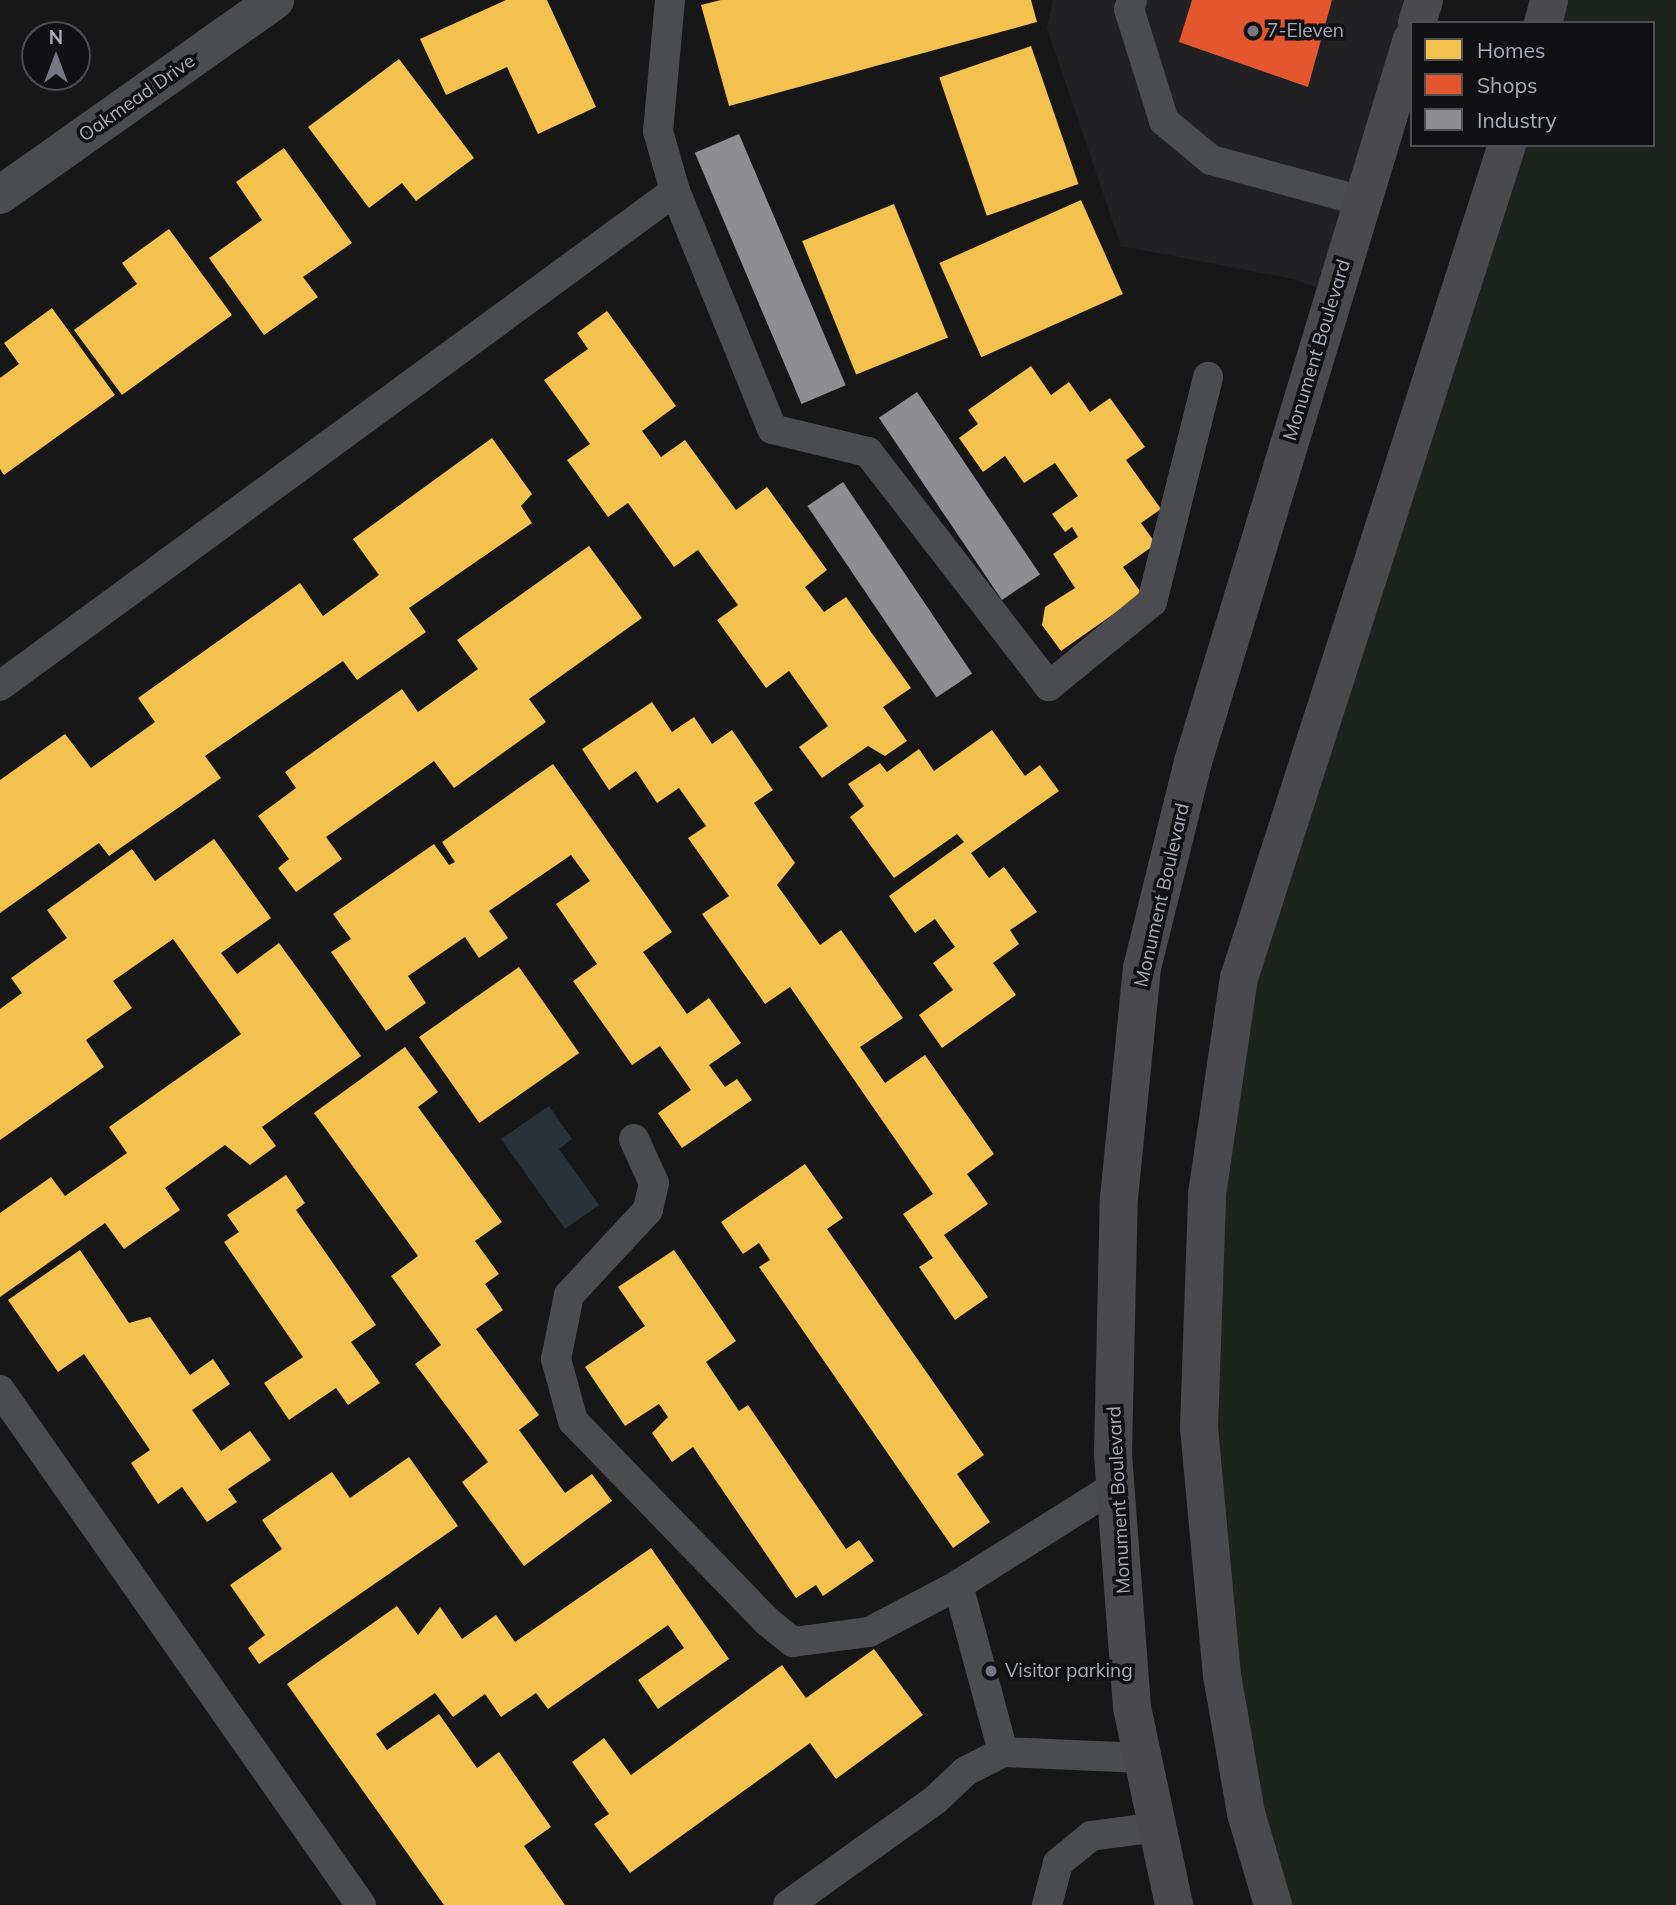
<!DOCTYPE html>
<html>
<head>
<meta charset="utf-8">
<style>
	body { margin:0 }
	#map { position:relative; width:1676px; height:1905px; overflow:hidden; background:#171717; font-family:Mulish,sans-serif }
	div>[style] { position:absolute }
	.built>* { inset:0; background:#212123 }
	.green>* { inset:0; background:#1d241e }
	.water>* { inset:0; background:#2a3239 }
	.homes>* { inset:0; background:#f2c14e; transform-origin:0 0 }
	.shops>* { inset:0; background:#e4572e }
	.industry>* { inset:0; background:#8d8d92; transform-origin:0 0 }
	.service>* { height:30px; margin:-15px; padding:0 15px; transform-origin:15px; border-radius:15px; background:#4b4c50 }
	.minor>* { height:38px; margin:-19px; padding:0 19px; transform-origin:19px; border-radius:19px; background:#4b4c50 }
	.secondary>* { height:38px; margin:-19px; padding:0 19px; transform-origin:19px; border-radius:19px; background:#4a4a4e }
	.dots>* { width:19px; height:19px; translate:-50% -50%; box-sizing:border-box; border:4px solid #111113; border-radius:50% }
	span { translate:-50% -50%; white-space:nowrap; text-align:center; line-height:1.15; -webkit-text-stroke:7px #111113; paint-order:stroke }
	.poi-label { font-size:19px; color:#a8adb8 }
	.left { translate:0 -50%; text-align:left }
	.street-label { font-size:19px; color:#a8adb8 }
	.legend { position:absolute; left:1410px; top:21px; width:245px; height:126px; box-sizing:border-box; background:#111113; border:2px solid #4d4f55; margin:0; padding:9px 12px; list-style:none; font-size:21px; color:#a8adb8 }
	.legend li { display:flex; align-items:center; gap:14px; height:35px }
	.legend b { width:35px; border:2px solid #4d4f55 }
	.north { position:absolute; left:21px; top:21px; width:70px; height:70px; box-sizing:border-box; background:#111113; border:2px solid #4d4f55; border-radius:50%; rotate:0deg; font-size:19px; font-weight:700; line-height:28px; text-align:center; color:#a8adb8 }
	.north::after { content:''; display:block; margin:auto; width:24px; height:32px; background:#757880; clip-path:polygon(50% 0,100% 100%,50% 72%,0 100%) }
</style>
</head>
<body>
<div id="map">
	<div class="built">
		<div style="clip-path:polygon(1053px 0,1424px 0,1334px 294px,1293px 279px,1121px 246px,1047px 28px)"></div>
	</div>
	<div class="green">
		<div style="clip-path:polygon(1543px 0,1676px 0,1676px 1905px,1273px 1905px,1199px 1428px,1239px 978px,1500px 145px,1653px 145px,1653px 23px,1536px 23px)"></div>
	</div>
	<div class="water">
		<div style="clip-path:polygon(549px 1106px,572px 1139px,559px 1149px,599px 1205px,565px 1229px,501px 1139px)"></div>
	</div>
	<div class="homes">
		<div style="clip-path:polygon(506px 0,547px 0,596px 107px,538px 134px,507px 67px,446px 95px,420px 39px)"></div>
		<div style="clip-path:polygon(721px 0,1031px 0,1037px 22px,729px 106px,701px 5px)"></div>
		<div style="left:1031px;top:46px;width:146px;height:97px;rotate:71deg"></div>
		<div style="clip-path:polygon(399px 59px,474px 158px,416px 201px,402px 183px,369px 208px,308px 127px)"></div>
		<div style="clip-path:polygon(284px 148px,352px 243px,303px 277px,318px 297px,264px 335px,209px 258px,262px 220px,236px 182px)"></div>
		<div style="left:1081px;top:200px;width:103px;height:155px;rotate:66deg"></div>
		<div style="left:894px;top:204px;width:144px;height:99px;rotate:68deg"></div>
		<div style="clip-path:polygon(169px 229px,232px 315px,122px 395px,74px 330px,137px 284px,122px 263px)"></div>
		<div style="clip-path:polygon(52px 308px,115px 395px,4px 475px,0 469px,0 378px,19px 364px,4px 343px)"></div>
		<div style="clip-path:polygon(607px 311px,676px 406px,642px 431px,661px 457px,685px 440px,736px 510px,767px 487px,827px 570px,805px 587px,824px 612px,846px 597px,911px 688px,883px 707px,907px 741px,885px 756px,868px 746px,822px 778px,799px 747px,828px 726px,789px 671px,766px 688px,717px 620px,738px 605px,698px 550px,674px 567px,628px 503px,608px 517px,567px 460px,590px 444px,544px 380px,588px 349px,577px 333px)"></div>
		<div style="clip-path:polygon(1031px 366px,1051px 395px,1069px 382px,1090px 412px,1110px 398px,1145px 447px,1126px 460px,1161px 509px,1141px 523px,1156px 544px,1123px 567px,1142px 594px,1061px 651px,1042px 625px,1045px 607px,1075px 588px,1053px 554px,1078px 537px,1072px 527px,1065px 532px,1052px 514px,1078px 496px,1055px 463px,1024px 483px,1005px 456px,983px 472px,959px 438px,978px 424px,968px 410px)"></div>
		<div style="clip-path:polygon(492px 438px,532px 494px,521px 506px,532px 523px,409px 608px,426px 632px,357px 680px,343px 661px,205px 756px,221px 778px,109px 856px,99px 843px,0 913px,0 780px,65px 734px,91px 768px,155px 722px,138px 698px,300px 583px,323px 616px,379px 575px,353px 539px)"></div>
		<div style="clip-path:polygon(589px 546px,642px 618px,529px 699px,546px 722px,454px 788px,434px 761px,326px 837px,342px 859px,296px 892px,278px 868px,289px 859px,258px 816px,296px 788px,285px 772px,402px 689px,418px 712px,478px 669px,457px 640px)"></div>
		<div style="clip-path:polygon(652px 702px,672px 732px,694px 717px,712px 744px,732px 730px,773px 790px,754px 803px,795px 863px,777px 885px,820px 945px,841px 930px,903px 1018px,860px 1047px,885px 1083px,925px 1055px,994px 1154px,967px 1174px,988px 1204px,944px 1235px,988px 1297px,955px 1320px,919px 1267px,933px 1258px,903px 1214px,933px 1194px,790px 987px,765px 1004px,702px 914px,729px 896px,688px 838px,706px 826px,679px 788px,657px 803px,636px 771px,609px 790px,582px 749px)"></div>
		<div style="clip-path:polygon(992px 730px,1025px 776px,1040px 765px,1059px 791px,971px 853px,989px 878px,1004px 867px,1037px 912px,1010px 930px,1019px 944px,993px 963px,1016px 995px,942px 1048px,919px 1015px,953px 990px,933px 963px,955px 947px,935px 919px,915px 933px,889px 896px,964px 842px,957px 834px,894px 878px,850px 817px,864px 806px,848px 784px,880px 763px,887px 772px,919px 749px,934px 771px)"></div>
		<div style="clip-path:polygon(553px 764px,672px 932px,643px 952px,687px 1014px,709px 998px,741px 1043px,709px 1065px,725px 1087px,737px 1079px,752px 1100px,682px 1148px,658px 1113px,691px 1090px,660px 1046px,632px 1065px,573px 981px,597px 964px,556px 904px,590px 881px,571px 855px,489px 911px,508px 938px,479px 958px,465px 937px,408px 976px,426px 1003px,386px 1031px,331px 952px,351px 939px,333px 914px,434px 844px,449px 865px,455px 862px,442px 842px)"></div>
		<div style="clip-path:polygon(214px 839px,271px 918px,221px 953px,237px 974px,279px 943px,361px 1056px,262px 1127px,276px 1146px,250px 1165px,225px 1145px,165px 1188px,180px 1210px,124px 1249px,105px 1223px,0 1297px,0 1213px,51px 1177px,65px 1196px,127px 1153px,109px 1127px,241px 1034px,173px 939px,113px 981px,132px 1008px,86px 1040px,104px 1067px,0 1140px,0 1009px,22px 993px,11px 978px,67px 938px,47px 910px,132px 849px,155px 881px)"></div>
		<div style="left:519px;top:967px;width:105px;height:122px;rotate:55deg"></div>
		<div style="clip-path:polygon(405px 1047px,438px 1092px,418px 1107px,502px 1222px,475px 1241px,499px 1274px,485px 1284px,503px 1310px,476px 1329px,539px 1415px,519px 1430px,565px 1493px,592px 1474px,612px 1501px,524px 1566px,462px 1482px,488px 1462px,415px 1364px,441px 1345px,391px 1276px,418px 1256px,314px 1113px)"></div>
		<div style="clip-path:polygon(805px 1164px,843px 1218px,827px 1229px,984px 1455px,957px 1474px,990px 1522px,953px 1548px,759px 1267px,770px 1260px,759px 1243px,743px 1254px,721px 1222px)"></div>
		<div style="clip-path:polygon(286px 1175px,305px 1203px,296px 1210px,376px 1325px,351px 1342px,380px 1383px,348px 1405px,336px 1388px,289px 1420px,264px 1383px,303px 1357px,224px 1242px,239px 1232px,227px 1215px)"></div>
		<div style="clip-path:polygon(80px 1250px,129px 1323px,150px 1317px,190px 1375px,213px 1359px,230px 1384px,192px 1410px,221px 1451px,250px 1431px,271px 1460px,228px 1489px,237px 1502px,207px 1522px,182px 1487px,158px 1504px,131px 1463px,150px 1450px,84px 1354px,58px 1372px,8px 1300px)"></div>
		<div style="clip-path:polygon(674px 1250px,736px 1341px,706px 1362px,739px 1411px,748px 1405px,846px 1549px,859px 1540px,874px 1561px,823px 1596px,816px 1585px,796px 1598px,693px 1447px,672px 1462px,652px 1433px,668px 1417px,659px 1404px,625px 1426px,585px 1367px,645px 1326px,618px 1287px)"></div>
		<div style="clip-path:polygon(409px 1457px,458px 1526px,259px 1664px,248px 1648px,265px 1635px,230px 1585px,282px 1549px,262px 1520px,332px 1472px,350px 1498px)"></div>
		<div style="clip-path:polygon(651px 1548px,729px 1659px,658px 1709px,638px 1680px,684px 1648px,668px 1625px,548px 1709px,536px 1693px,501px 1717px,485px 1694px,453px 1717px,435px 1693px,376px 1734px,387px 1750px,439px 1714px,477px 1768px,499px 1752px,551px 1827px,524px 1846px,565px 1905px,444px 1905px,287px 1684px,397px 1606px,418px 1635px,440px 1607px,462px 1639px,496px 1615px,515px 1642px)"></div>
		<div style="clip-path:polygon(874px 1649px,923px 1715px,836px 1779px,810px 1743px,630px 1873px,594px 1824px,609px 1814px,572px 1762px,604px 1738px,631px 1775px,782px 1665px,806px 1698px)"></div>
	</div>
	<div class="shops">
		<div style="clip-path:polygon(1192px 0,1332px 0,1308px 87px,1179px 42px)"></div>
	</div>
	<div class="industry">
		<div style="left:739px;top:134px;width:273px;height:48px;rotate:67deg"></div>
		<div style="left:917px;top:392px;width:220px;height:46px;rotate:56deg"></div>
		<div style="left:843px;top:482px;width:231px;height:43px;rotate:56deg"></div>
	</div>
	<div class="service">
		<div style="left:670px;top:0;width:132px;rotate:95.2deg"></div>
		<div style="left:658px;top:131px;width:62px;rotate:74.2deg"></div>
		<div style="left:675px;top:191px;width:257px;rotate:67.8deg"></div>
		<div style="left:772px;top:429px;width:99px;rotate:13.5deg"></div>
		<div style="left:868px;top:452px;width:296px;rotate:52.3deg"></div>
		<div style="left:1049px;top:686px;width:133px;rotate:-39.2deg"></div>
		<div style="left:1152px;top:602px;width:232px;rotate:-76deg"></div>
		<div style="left:1132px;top:0;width:9px;rotate:108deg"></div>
		<div style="left:1129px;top:9px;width:117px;rotate:72.6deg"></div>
		<div style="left:1164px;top:121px;width:61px;rotate:39.7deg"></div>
		<div style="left:1211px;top:160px;width:156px;rotate:15.2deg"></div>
		<div style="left:0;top:686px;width:837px;rotate:-36.25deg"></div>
		<div style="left:634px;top:1139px;width:48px;rotate:65.6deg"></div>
		<div style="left:654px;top:1183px;width:28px;rotate:103deg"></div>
		<div style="left:648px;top:1210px;width:116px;rotate:132.9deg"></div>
		<div style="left:569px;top:1295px;width:65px;rotate:101.5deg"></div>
		<div style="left:556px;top:1359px;width:64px;rotate:74.7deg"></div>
		<div style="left:573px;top:1421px;width:280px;rotate:45.9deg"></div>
		<div style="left:768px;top:1622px;width:32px;rotate:39deg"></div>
		<div style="left:793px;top:1642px;width:77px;rotate:-7.5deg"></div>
		<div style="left:869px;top:1632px;width:101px;rotate:-27.8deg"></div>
		<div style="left:958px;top:1585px;width:186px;rotate:-32.2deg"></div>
		<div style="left:0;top:1390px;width:629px;rotate:54.97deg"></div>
		<div style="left:958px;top:1585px;width:173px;rotate:74.9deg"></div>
		<div style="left:788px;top:1905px;width:181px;rotate:-35.5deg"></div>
		<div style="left:935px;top:1800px;width:42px;rotate:-43.1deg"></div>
		<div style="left:966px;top:1771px;width:42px;rotate:-27.2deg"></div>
		<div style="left:1003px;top:1752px;width:139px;rotate:2.5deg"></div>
		<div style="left:1047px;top:1905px;width:43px;rotate:-75.3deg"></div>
		<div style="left:1058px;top:1863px;width:43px;rotate:-39.3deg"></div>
		<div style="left:1091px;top:1836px;width:68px;rotate:-7.7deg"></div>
	</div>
	<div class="minor">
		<div style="left:0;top:195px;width:337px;rotate:-35.3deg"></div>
	</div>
	<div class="secondary">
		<div style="left:1417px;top:23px;width:24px;rotate:-73deg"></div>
		<div style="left:1543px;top:23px;width:24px;rotate:-75deg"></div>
		<div style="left:1174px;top:1905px;width:202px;rotate:-102deg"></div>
		<div style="left:1132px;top:1707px;width:255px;rotate:-94.3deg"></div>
		<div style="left:1113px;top:1453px;width:255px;rotate:-88.7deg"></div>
		<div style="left:1119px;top:1198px;width:231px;rotate:-84.3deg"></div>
		<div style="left:1142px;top:968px;width:212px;rotate:-76.1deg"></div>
		<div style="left:1193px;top:762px;width:755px;rotate:-73.15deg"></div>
		<div style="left:1273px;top:1905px;width:96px;rotate:-106.4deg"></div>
		<div style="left:1246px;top:1813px;width:139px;rotate:-99.9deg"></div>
		<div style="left:1222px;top:1676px;width:249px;rotate:-95.3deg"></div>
		<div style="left:1199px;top:1428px;width:234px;rotate:-88deg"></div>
		<div style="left:1207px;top:1194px;width:218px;rotate:-81.6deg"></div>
		<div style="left:1239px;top:978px;width:875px;rotate:-72.17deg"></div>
	</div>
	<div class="dots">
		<div style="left:1253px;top:31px;background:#757880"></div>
		<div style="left:991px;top:1671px;background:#757880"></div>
	</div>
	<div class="poi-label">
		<span class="left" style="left:1267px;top:31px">7-Eleven</span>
		<span class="left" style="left:1005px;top:1671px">Visitor parking</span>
	</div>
	<div class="street-label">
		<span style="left:137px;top:98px;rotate:-35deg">Oakmead Drive</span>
		<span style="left:1317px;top:350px;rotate:-73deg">Monument Boulevard</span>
		<span style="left:1162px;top:895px;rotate:-77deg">Monument Boulevard</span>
		<span style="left:1119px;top:1500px;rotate:-93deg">Monument Boulevard</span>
	</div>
	<ul class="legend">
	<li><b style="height:19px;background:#f2c14e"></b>Homes</li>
	<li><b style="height:19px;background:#e4572e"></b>Shops</li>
	<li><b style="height:19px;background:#8d8d92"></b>Industry</li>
	</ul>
	<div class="north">N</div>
</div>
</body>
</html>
